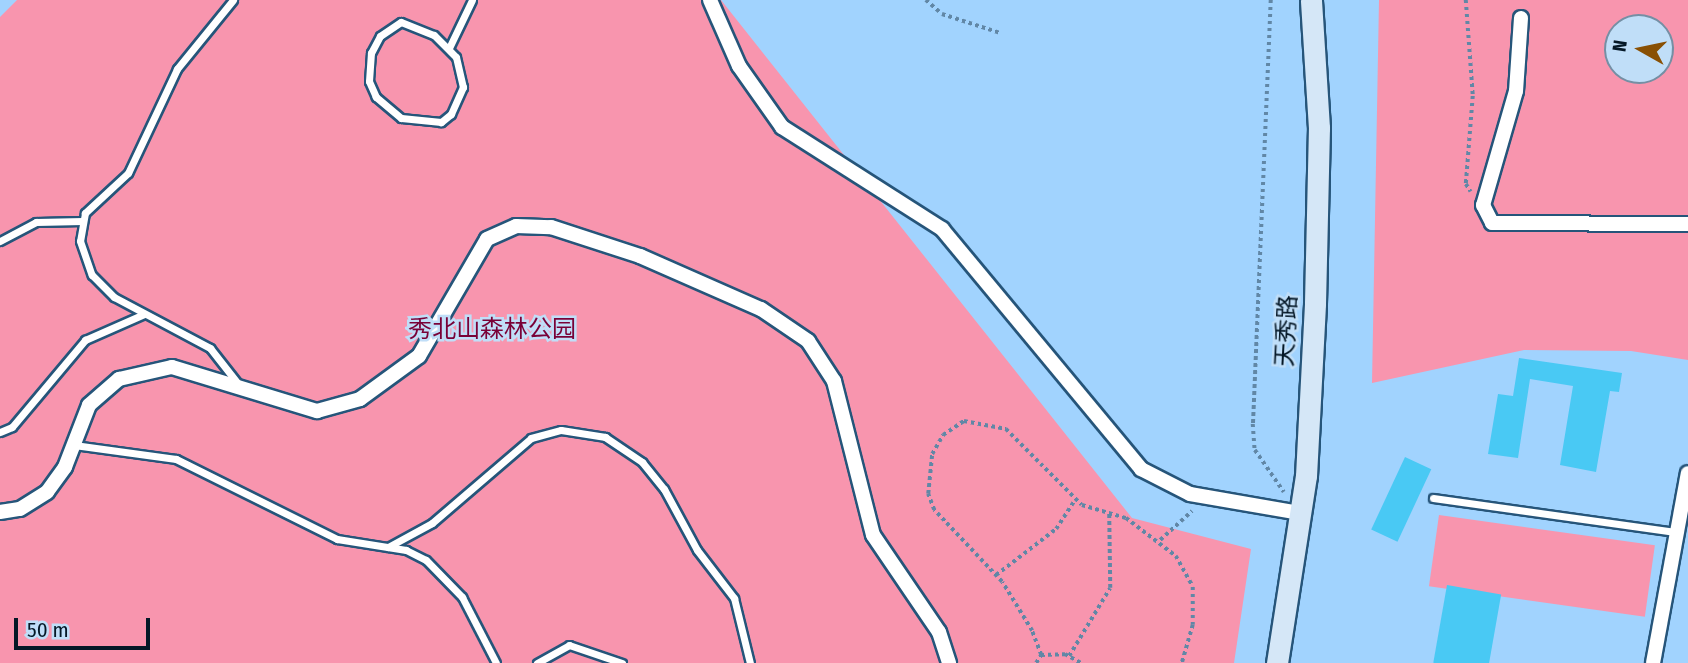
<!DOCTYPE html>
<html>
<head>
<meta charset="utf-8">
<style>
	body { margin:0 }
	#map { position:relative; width:1688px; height:663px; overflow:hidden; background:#a1d3fe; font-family:"Fira Sans Condensed","Noto Sans SC",sans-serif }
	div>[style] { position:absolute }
	.green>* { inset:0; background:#f895ae; transform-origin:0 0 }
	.building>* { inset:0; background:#49c9f4; transform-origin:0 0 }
	.path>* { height:3.5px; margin-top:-1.75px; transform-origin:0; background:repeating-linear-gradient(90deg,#6187a6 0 3.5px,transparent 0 7px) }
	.roads { filter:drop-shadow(2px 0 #26557a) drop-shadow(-2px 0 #26557a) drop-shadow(0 2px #26557a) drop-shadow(0 -2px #26557a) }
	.lane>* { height:7px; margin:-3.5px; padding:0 3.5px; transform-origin:3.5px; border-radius:3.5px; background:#fff }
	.street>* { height:14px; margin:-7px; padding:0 7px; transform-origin:7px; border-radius:7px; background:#fff }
	.secondary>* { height:21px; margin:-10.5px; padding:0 10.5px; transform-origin:10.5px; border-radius:10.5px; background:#d5e7f7 }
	span { translate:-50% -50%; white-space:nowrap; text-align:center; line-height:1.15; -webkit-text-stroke:5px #c0def8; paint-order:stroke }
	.park-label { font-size:24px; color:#790137 }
	.street-label { font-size:24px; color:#051827 }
	.north { position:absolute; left:1604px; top:14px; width:70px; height:70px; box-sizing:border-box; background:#c0def8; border:2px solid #758fa4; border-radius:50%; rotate:279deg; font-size:19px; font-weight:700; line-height:28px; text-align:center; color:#051827 }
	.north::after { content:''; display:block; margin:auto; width:24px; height:32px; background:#895004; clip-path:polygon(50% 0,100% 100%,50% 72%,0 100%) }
	.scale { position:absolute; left:14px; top:618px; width:136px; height:32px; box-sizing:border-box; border:4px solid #051827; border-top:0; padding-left:9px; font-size:21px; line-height:24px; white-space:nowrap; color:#051827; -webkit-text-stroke:5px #c0def8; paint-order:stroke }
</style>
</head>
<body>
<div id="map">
	<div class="green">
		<div style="clip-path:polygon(17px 0,721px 0,1132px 518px,1251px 549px,1234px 663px,0 663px,0 17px)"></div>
		<div style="clip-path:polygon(evenodd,1379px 0,1688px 0,1688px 360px,1631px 351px,1524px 350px,1372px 383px,1379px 0,1618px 28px,1660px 28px,1660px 70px,1618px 70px,1618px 28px)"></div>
		<div style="left:1439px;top:515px;width:218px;height:72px;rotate:8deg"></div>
	</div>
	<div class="building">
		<div style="clip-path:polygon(1519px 358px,1622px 373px,1619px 392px,1610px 391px,1596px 472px,1560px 465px,1573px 386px,1530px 379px,1518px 458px,1488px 454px,1498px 394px,1513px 396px)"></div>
		<div style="left:1405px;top:457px;width:29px;height:80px;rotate:25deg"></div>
		<div style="left:1447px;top:585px;width:55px;height:79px;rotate:10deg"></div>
	</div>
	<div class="path">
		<div style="left:926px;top:0;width:21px;rotate:41deg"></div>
		<div style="left:942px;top:14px;width:61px;rotate:18.1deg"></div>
		<div style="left:1271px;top:0;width:424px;rotate:92.4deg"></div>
		<div style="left:1253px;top:424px;width:26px;rotate:86deg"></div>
		<div style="left:1255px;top:450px;width:51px;rotate:55.4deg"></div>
		<div style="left:1466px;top:0;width:96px;rotate:85.8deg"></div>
		<div style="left:1473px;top:96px;width:88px;rotate:94.5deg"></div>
		<div style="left:1466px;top:184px;width:9px;rotate:58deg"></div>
		<div style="left:1160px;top:540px;width:43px;rotate:-42.2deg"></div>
		<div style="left:996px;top:575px;width:76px;rotate:-37.5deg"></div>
		<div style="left:1056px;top:529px;width:35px;rotate:-57deg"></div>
		<div style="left:1041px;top:655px;width:24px;rotate:-2deg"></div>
		<div style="left:1065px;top:654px;width:18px;rotate:29deg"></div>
		<div style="left:1069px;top:656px;width:79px;rotate:-58.9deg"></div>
		<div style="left:1110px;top:588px;width:75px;rotate:-90.8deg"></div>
		<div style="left:1036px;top:663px;width:9px;rotate:-58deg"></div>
		<div style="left:1041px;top:655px;width:26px;rotate:-111deg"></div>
		<div style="left:1032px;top:631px;width:57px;rotate:-121.5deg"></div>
		<div style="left:1002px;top:582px;width:99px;rotate:-133.4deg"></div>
		<div style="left:934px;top:510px;width:17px;rotate:-111deg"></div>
		<div style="left:928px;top:494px;width:40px;rotate:-84.3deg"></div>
		<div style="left:932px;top:454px;width:22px;rotate:-60deg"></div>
		<div style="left:943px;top:435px;width:25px;rotate:-34deg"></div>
		<div style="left:964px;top:421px;width:43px;rotate:10.8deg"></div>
		<div style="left:1006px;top:429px;width:107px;rotate:45deg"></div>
		<div style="left:1082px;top:505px;width:46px;rotate:16.5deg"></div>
		<div style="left:1126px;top:518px;width:63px;rotate:37.2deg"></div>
		<div style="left:1176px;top:556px;width:35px;rotate:61deg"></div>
		<div style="left:1193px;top:587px;width:38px;rotate:90deg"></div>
		<div style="left:1193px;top:625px;width:40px;rotate:106deg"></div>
	</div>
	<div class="roads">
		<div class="lane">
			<div style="left:233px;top:0;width:89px;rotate:129.1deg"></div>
			<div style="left:177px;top:69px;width:115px;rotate:115.2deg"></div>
			<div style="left:128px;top:173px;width:59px;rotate:137.1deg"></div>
			<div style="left:85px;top:213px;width:28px;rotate:100deg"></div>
			<div style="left:80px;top:241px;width:36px;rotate:71deg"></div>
			<div style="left:92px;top:275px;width:31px;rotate:45deg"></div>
			<div style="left:114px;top:297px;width:109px;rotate:28deg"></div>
			<div style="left:210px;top:348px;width:47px;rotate:51.9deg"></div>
			<div style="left:401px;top:22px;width:35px;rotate:22deg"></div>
			<div style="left:434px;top:35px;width:31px;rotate:45deg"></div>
			<div style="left:456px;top:57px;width:31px;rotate:77deg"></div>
			<div style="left:463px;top:87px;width:30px;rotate:114deg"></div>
			<div style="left:451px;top:114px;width:13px;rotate:141deg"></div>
			<div style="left:441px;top:122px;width:40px;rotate:-174.3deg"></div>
			<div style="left:401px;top:118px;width:33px;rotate:-140deg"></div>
			<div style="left:376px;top:97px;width:17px;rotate:-114deg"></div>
			<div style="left:369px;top:81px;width:28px;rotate:-86deg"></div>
			<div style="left:371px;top:53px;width:19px;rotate:-62deg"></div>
			<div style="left:380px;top:36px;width:25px;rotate:-34deg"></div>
			<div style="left:449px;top:48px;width:53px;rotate:-64.4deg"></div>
			<div style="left:0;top:241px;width:41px;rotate:-27.8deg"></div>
			<div style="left:36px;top:222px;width:47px;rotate:-1.2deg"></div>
			<div style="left:0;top:432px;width:13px;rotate:-23deg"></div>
			<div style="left:12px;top:427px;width:114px;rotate:-50deg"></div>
			<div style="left:85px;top:340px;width:64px;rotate:-23.8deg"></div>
			<div style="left:74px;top:445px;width:103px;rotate:7.8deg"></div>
			<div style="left:176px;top:459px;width:180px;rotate:26.4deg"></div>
			<div style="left:337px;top:539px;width:70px;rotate:9.1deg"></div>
			<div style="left:406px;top:550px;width:22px;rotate:27deg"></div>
			<div style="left:426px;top:560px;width:52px;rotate:45.8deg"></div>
			<div style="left:462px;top:597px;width:74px;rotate:62.7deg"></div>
			<div style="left:1433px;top:498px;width:243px;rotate:8deg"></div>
			<div style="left:388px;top:547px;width:50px;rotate:-28.6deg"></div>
			<div style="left:432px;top:523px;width:130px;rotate:-40.6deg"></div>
			<div style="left:531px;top:438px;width:31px;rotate:-15deg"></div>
			<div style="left:561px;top:430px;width:45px;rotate:9deg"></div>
			<div style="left:605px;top:437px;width:45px;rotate:34deg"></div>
			<div style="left:642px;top:462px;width:35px;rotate:51deg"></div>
			<div style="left:664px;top:489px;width:69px;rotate:61.6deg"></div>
			<div style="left:697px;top:550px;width:61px;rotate:52.4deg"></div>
			<div style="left:734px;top:598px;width:67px;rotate:76.2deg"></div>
			<div style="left:537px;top:663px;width:37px;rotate:-29deg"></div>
			<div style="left:569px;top:645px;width:56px;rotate:18.8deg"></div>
		</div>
		<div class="street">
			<div style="left:710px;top:0;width:72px;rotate:66.3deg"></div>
			<div style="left:739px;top:66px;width:75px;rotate:54.8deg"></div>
			<div style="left:782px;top:127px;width:190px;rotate:32.5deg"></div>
			<div style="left:942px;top:229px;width:312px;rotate:50.3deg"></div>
			<div style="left:1141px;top:469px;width:55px;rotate:27deg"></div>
			<div style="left:1190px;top:494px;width:112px;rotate:9.8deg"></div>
			<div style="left:1521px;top:18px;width:73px;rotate:93.9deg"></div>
			<div style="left:1516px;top:91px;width:119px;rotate:106.1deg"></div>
			<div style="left:1483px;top:205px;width:20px;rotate:63deg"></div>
			<div style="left:1492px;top:223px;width:196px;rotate:0.3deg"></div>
			<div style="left:0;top:512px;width:20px;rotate:-9deg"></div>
			<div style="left:20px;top:509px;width:32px;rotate:-32deg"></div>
			<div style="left:47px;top:492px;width:31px;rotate:-54deg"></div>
			<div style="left:65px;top:467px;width:66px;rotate:-68.8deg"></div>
			<div style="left:89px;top:405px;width:40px;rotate:-41deg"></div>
			<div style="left:119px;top:379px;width:54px;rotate:-12.8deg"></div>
			<div style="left:172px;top:367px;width:152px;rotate:16.9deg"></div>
			<div style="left:317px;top:411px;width:45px;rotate:-15.6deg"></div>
			<div style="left:360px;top:399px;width:73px;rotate:-36.1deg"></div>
			<div style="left:419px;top:356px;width:135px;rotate:-59.8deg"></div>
			<div style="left:487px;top:239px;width:32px;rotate:-24deg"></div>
			<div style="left:516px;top:226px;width:35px;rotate:2deg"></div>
			<div style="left:551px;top:227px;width:94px;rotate:18deg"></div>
			<div style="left:640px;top:256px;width:132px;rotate:23.7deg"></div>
			<div style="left:761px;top:309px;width:57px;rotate:34.2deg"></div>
			<div style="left:808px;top:341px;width:48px;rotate:57deg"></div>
			<div style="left:834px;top:381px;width:159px;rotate:75.8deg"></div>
			<div style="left:873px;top:535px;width:117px;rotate:55.8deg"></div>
			<div style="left:939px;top:632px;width:33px;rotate:72deg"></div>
			<div style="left:1653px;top:663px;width:193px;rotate:-79.6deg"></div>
		</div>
		<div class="secondary">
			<div style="left:1277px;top:663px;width:189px;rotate:-81.2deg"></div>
			<div style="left:1306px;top:476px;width:173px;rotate:-87deg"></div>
			<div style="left:1315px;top:303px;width:175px;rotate:-88.7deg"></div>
			<div style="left:1319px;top:128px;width:128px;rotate:-93.6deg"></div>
		</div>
	</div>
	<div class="park-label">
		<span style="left:492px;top:330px">秀北山森林公园</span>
	</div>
	<div class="street-label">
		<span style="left:1287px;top:331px;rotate:-87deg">天秀路</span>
	</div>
	<div class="north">N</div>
	<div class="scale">50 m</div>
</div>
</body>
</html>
